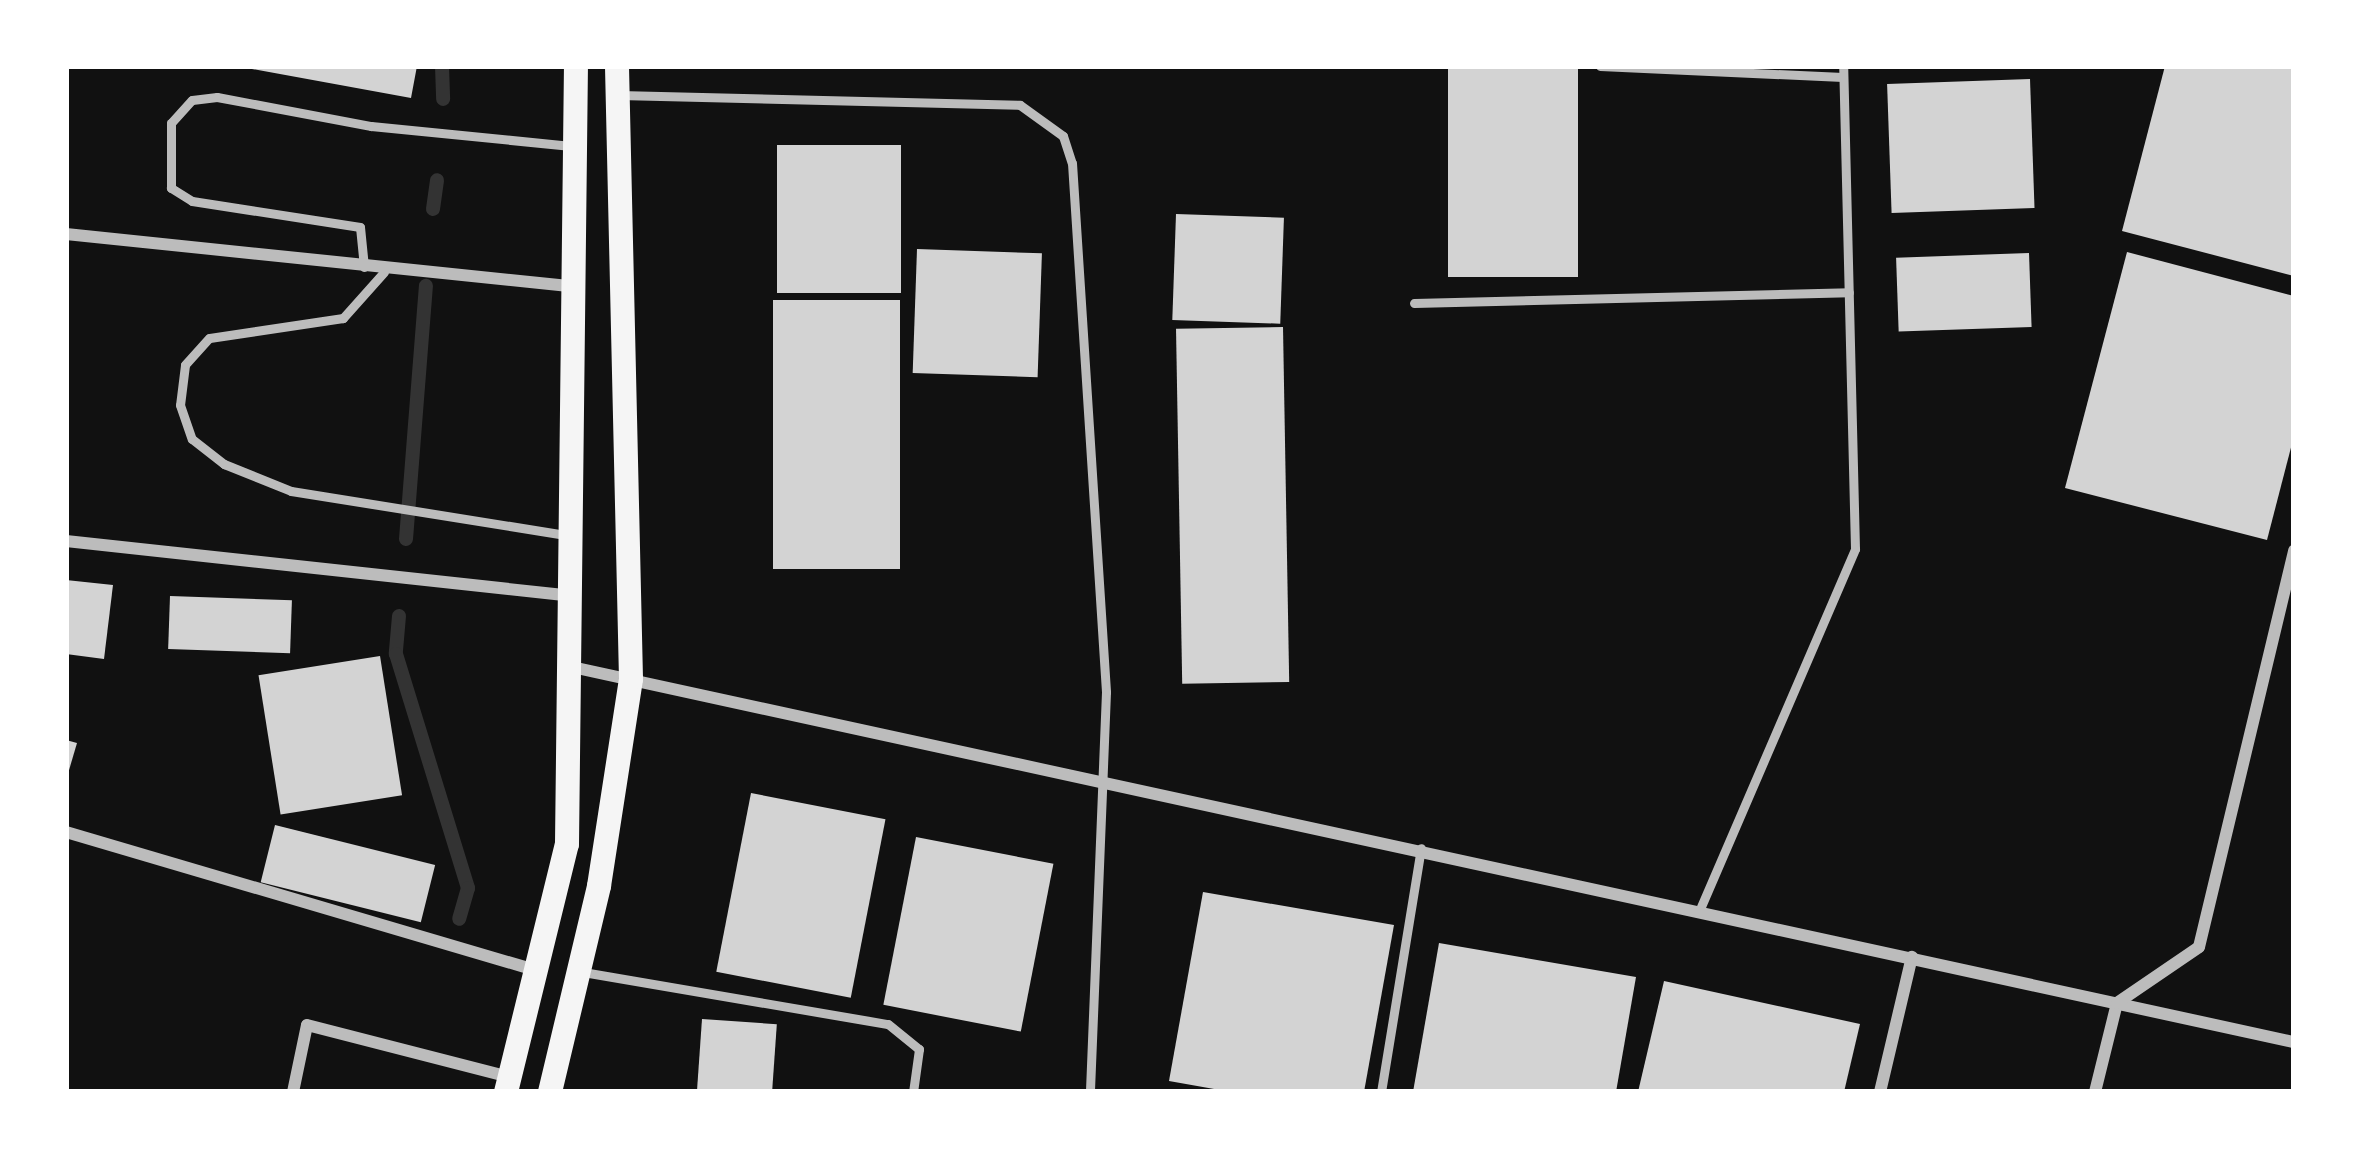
<!DOCTYPE html>
<html>
<head>
<meta charset="utf-8">
<style>
	body { margin:0 }
	#map { position:relative; width:2360px; height:1158px; overflow:hidden; background:#111; font-family:Literata,serif }
	div>[style] { position:absolute }
	.stream>* { height:14px; margin:-7px; padding:0 7px; transform-origin:7px; border-radius:7px; background:#333 }
	.building>* { inset:0; background:#d3d3d3; transform-origin:0 0 }
	.service>* { height:9px; margin:-4.5px; padding:0 4.5px; transform-origin:4.5px; border-radius:4.5px; background:#bcbcbc }
	.minor>* { height:12px; margin:-6px; padding:0 6px; transform-origin:6px; border-radius:6px; background:#bcbcbc }
	.secondary>* { height:24px; margin:-12px; padding:0 12px; transform-origin:12px; border-radius:12px; background:#f5f5f5 }
	span { translate:-50% -50%; white-space:nowrap; text-align:center; line-height:1.15; -webkit-text-stroke:12px #fff; paint-order:stroke }
	.frame { position:absolute; inset:0; border:69px solid #fff; pointer-events:none }
</style>
</head>
<body>
<div id="map">
	<div class="stream">
		<div style="left:442px;top:66px;width:33px;rotate:88deg"></div>
		<div style="left:433px;top:209px;width:29px;rotate:-82deg"></div>
		<div style="left:406px;top:539px;width:254px;rotate:-85.5deg"></div>
		<div style="left:399px;top:616px;width:38px;rotate:95deg"></div>
		<div style="left:396px;top:654px;width:245px;rotate:72.9deg"></div>
		<div style="left:468px;top:888px;width:32px;rotate:106deg"></div>
	</div>
	<div class="building">
		<div style="clip-path:polygon(236px 66px,417px 66px,411px 98px)"></div>
		<div style="left:1448px;top:66px;width:130px;height:211px"></div>
		<div style="clip-path:polygon(2165px 66px,2294px 66px,2294px 276px,2122px 231px)"></div>
		<div style="left:2030px;top:79px;width:129px;height:143px;rotate:88deg"></div>
		<div style="left:777px;top:145px;width:124px;height:148px"></div>
		<div style="left:1176px;top:214px;width:108px;height:106px;rotate:2deg"></div>
		<div style="left:917px;top:249px;width:125px;height:124px;rotate:2deg"></div>
		<div style="clip-path:polygon(2127px 252px,2294px 296px,2294px 436px,2267px 540px,2065px 488px)"></div>
		<div style="left:2029px;top:253px;width:74px;height:133px;rotate:88deg"></div>
		<div style="left:773px;top:300px;width:127px;height:269px"></div>
		<div style="left:1283px;top:327px;width:355px;height:107px;rotate:89deg"></div>
		<div style="clip-path:polygon(66px 580px,113px 585px,104px 659px,66px 654px)"></div>
		<div style="left:170px;top:596px;width:122px;height:53px;rotate:2deg"></div>
		<div style="left:380px;top:656px;width:141px;height:123px;rotate:81deg"></div>
		<div style="clip-path:polygon(66px 740px,77px 743px,67px 777px,66px 777px)"></div>
		<div style="left:751px;top:793px;width:137px;height:182px;rotate:11deg"></div>
		<div style="left:275px;top:825px;width:165px;height:59px;rotate:14deg"></div>
		<div style="left:916px;top:837px;width:140px;height:171px;rotate:11deg"></div>
		<div style="clip-path:polygon(1203px 892px,1394px 925px,1364px 1092px,1231px 1092px,1169px 1081px)"></div>
		<div style="clip-path:polygon(1439px 943px,1636px 977px,1616px 1092px,1413px 1092px)"></div>
		<div style="clip-path:polygon(1664px 981px,1860px 1024px,1844px 1092px,1638px 1092px)"></div>
		<div style="left:702px;top:1019px;width:75px;height:73px;rotate:4deg"></div>
	</div>
	<div class="service">
		<div style="left:1600px;top:66px;width:243px;rotate:2.6deg"></div>
		<div style="left:619px;top:95px;width:401px;rotate:1.4deg"></div>
		<div style="left:1020px;top:105px;width:53px;rotate:35.8deg"></div>
		<div style="left:1063px;top:136px;width:28px;rotate:72deg"></div>
		<div style="left:1072px;top:163px;width:530px;rotate:86.32deg"></div>
		<div style="left:1106px;top:692px;width:400px;rotate:92.3deg"></div>
		<div style="left:364px;top:267px;width:40px;rotate:-95.7deg"></div>
		<div style="left:360px;top:227px;width:170px;rotate:-171.2deg"></div>
		<div style="left:192px;top:201px;width:25px;rotate:-148deg"></div>
		<div style="left:171px;top:188px;width:65px;rotate:-90deg"></div>
		<div style="left:171px;top:123px;width:31px;rotate:-48deg"></div>
		<div style="left:192px;top:100px;width:25px;rotate:-7deg"></div>
		<div style="left:217px;top:97px;width:157px;rotate:10.7deg"></div>
		<div style="left:371px;top:126px;width:201px;rotate:5.7deg"></div>
		<div style="left:384px;top:272px;width:62px;rotate:131.7deg"></div>
		<div style="left:343px;top:318px;width:135px;rotate:171.5deg"></div>
		<div style="left:209px;top:338px;width:36px;rotate:132deg"></div>
		<div style="left:185px;top:365px;width:40px;rotate:97.1deg"></div>
		<div style="left:180px;top:405px;width:36px;rotate:71deg"></div>
		<div style="left:192px;top:439px;width:41px;rotate:38deg"></div>
		<div style="left:224px;top:464px;width:72px;rotate:21.9deg"></div>
		<div style="left:291px;top:491px;width:278px;rotate:9.1deg"></div>
		<div style="left:1414px;top:303px;width:435px;rotate:-1.4deg"></div>
		<div style="left:1700px;top:909px;width:392px;rotate:-66.7deg"></div>
		<div style="left:1855px;top:549px;width:483px;rotate:-91.4deg"></div>
		<div style="left:583px;top:972px;width:309px;rotate:9.7deg"></div>
		<div style="left:888px;top:1024px;width:40px;rotate:39deg"></div>
		<div style="left:919px;top:1049px;width:43px;rotate:97.9deg"></div>
		<div style="left:1381px;top:1092px;width:247px;rotate:-80.7deg"></div>
	</div>
	<div class="minor">
		<div style="left:66px;top:234px;width:515px;rotate:5.91deg"></div>
		<div style="left:66px;top:541px;width:510px;rotate:6.19deg"></div>
		<div style="left:572px;top:667px;width:1762px;rotate:12.29deg"></div>
		<div style="left:66px;top:832px;width:491px;rotate:16.4deg"></div>
		<div style="left:293px;top:1092px;width:68px;rotate:-78.2deg"></div>
		<div style="left:307px;top:1025px;width:210px;rotate:14.4deg"></div>
		<div style="left:1880px;top:1092px;width:139px;rotate:-76.7deg"></div>
		<div style="left:2095px;top:1092px;width:92px;rotate:-76.1deg"></div>
		<div style="left:2117px;top:1003px;width:99px;rotate:-34.3deg"></div>
		<div style="left:2199px;top:947px;width:408px;rotate:-76.5deg"></div>
	</div>
	<div class="secondary">
		<div style="left:506px;top:1092px;width:255px;rotate:-76.2deg"></div>
		<div style="left:567px;top:844px;width:778px;rotate:-89.34deg"></div>
		<div style="left:550px;top:1092px;width:212px;rotate:-76.6deg"></div>
		<div style="left:599px;top:886px;width:209px;rotate:-81.2deg"></div>
		<div style="left:631px;top:679px;width:613px;rotate:-91.31deg"></div>
	</div>
	<div class="frame"></div>
</div>
</body>
</html>
